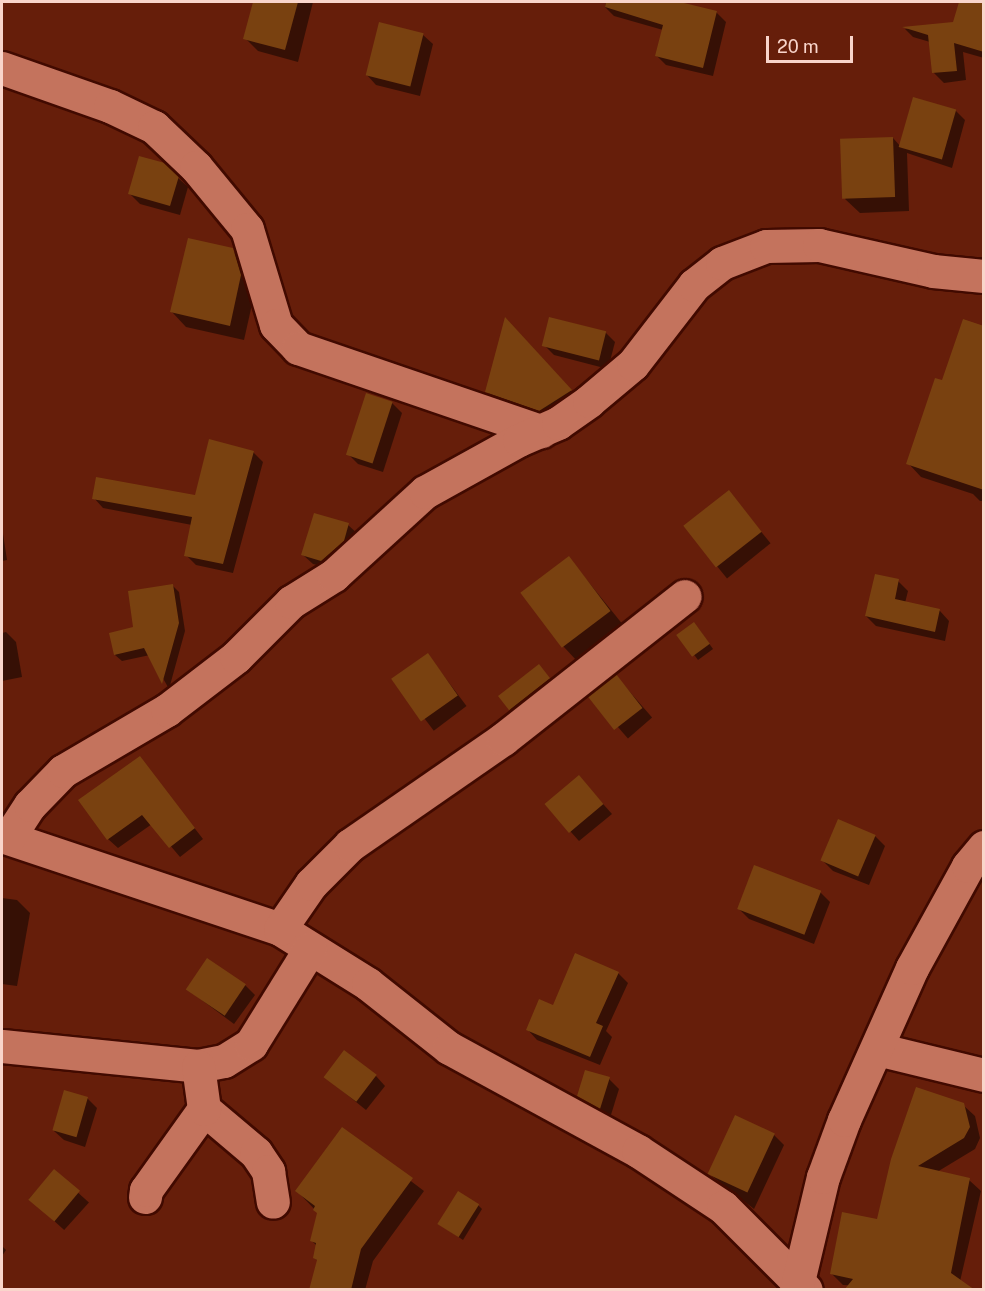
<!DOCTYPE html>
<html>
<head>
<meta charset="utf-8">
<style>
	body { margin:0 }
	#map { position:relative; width:985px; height:1291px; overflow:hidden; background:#661e0a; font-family:"Public Sans",sans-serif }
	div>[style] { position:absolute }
	.shadow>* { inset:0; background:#0007; transform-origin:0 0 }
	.building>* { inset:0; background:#794110; transform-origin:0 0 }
	.roads { filter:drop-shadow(2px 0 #410a00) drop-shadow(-2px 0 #410a00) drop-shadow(0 2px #410a00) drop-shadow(0 -2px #410a00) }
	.street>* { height:33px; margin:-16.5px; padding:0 16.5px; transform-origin:16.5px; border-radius:16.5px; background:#c4735d }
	span { translate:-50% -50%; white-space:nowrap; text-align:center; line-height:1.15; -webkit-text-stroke:4.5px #661e0a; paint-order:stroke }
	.frame { position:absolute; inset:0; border:3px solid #f9d5cb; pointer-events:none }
	.scale { position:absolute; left:766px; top:36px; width:87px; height:27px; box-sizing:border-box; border:3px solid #f9d5cb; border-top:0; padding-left:8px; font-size:18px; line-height:21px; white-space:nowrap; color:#f9d5cb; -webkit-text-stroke:4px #661e0a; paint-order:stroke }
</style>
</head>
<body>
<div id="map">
	<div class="shadow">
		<div style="clip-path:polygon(255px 2px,313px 2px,298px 62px,258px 51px,245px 38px)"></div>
		<div style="clip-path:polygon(606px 2px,673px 2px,716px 12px,726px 22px,713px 76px,666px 65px,657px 56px,663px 30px,614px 16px,605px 7px)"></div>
		<div style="clip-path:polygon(961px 2px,984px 2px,984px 58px,963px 52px,966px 80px,944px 83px,934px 73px,930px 42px,913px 37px,905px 29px,955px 23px)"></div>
		<div style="clip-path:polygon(423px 35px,433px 44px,420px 96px,376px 85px,367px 75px)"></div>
		<div style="clip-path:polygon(955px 110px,965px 120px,952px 168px,907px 153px,909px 211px,860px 213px,845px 199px,893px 138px,901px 147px)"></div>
		<div style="clip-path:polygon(164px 165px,188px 187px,180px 215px,140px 204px,130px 194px)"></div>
		<div style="clip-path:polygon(232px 250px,247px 265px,255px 291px,244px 340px,186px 327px,172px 312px)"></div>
		<div style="clip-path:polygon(984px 328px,984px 501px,980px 501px,973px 494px,921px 477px,908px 463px,943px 382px)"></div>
		<div style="clip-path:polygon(515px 329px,580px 401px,550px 420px,496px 401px,487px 392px)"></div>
		<div style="clip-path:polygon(605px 332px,615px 342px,608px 369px,554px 355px,544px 345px)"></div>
		<div style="clip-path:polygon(392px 403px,402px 413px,383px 472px,358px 464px,348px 454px)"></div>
		<div style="clip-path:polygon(253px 452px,263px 462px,233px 573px,196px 565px,186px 555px,192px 525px,103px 508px,94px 498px,196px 497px)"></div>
		<div style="left:729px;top:492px;width:66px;height:56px;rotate:51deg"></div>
		<div style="clip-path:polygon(348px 525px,358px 534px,333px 569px,313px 564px,303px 555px)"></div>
		<div style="clip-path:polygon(2px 527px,7px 560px,2px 561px)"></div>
		<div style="clip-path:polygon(569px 558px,624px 626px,577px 661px,563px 646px)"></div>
		<div style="clip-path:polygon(898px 581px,908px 591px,905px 603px,940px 611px,949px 621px,945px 641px,876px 626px,866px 616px)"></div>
		<div style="clip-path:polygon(172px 585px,179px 592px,185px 631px,169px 689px,150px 655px,122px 661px,115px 655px)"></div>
		<div style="clip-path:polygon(698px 628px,713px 649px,698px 660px,679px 635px)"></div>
		<div style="clip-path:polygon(6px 632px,16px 642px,22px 677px,2px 681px,2px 633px)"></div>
		<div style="left:428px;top:655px;width:64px;height:41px;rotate:53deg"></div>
		<div style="clip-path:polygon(539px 666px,558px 689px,520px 719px,510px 710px)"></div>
		<div style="left:616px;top:676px;width:55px;height:32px;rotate:49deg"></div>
		<div style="clip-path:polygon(140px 758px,203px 839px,180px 857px,152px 824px,118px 848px,108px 839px)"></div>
		<div style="clip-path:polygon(588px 787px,612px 814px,579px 841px,546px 804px)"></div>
		<div style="clip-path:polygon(875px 836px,885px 846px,869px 885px,833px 871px,823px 861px)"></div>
		<div style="clip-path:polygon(820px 892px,830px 902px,814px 944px,749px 919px,739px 909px)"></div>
		<div style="clip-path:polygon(2px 898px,17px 900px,30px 913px,17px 986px,2px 984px)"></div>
		<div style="clip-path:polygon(618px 973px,628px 983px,606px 1031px,612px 1037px,600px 1065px,537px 1040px,528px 1030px,554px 1007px)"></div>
		<div style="clip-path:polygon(245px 985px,255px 995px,234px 1024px,187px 989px)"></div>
		<div style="clip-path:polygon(376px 1076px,385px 1086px,366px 1110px,325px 1077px)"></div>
		<div style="clip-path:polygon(609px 1079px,619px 1089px,610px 1118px,579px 1096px)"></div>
		<div style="clip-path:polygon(87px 1098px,97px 1108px,85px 1147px,64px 1140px,54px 1131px)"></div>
		<div style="clip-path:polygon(963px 1105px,975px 1116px,980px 1138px,975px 1149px,937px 1172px,969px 1180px,981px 1191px,958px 1290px,843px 1285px,832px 1274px,878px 1221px,892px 1159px)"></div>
		<div style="clip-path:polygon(735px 1117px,774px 1135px,784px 1145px,754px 1209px,709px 1174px)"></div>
		<div style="clip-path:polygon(342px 1129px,424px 1191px,373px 1261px,365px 1290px,311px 1290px,318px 1261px,314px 1258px,317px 1246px,312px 1241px,318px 1213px,297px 1191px)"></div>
		<div style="left:54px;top:1171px;width:47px;height:37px;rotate:42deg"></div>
		<div style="clip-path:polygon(478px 1205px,482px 1209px,463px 1240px,439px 1224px)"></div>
		<div style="clip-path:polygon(2px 1246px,6px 1250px,2px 1256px)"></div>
	</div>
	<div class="building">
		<div style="clip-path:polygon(253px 2px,298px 2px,285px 50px,243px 39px)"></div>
		<div style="clip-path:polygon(606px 2px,680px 2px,717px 11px,703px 68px,655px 56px,663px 25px,605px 7px)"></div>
		<div style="clip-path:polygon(959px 2px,984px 2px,984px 52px,954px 43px,957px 71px,932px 73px,928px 35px,902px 27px,953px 22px)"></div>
		<div style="left:379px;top:22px;width:46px;height:55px;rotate:14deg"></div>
		<div style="left:913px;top:97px;width:45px;height:52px;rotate:16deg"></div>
		<div style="left:893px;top:137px;width:60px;height:53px;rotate:88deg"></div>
		<div style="clip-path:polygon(139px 156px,165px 163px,179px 176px,170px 206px,128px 194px)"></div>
		<div style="clip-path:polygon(188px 238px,233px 248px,241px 275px,230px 326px,170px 312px)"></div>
		<div style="clip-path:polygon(505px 317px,572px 390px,539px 411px,485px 392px)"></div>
		<div style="left:549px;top:317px;width:59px;height:30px;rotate:14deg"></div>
		<div style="clip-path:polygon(963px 319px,984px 326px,984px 490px,906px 464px,935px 378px,942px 380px)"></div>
		<div style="left:366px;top:393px;width:28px;height:65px;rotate:18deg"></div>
		<div style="clip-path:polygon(209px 439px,254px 451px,223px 564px,184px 556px,192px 517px,92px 499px,96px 477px,195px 495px)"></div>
		<div style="left:729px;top:490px;width:53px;height:58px;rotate:52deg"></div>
		<div style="clip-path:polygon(314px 513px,349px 523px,344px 541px,321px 561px,301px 555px)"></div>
		<div style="left:569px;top:556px;width:69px;height:61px;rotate:53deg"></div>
		<div style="clip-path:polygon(875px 574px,899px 579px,895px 599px,940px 609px,935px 632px,865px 616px)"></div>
		<div style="clip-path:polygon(173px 584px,179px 623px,162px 684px,144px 648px,114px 655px,109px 633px,133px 627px,128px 591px)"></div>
		<div style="left:694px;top:622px;width:27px;height:22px;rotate:54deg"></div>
		<div style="left:428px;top:653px;width:52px;height:45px;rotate:55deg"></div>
		<div style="left:539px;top:664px;width:18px;height:52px;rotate:52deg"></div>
		<div style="left:616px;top:674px;width:43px;height:36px;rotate:52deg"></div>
		<div style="clip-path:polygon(140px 756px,195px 828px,169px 848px,142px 815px,107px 840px,78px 800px)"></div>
		<div style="left:579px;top:775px;width:38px;height:45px;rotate:50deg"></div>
		<div style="left:838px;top:819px;width:41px;height:45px;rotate:23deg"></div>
		<div style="left:754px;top:865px;width:72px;height:47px;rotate:21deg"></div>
		<div style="clip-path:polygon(575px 953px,619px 972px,596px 1023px,603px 1026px,590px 1057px,526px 1030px,539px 999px,553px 1005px)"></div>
		<div style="left:207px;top:958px;width:47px;height:38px;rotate:34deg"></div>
		<div style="left:344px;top:1050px;width:41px;height:34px;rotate:37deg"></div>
		<div style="clip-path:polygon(585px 1070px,610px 1077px,600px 1109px,577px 1096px)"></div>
		<div style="clip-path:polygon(916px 1087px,964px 1103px,970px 1127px,964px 1138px,918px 1166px,970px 1178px,951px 1273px,975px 1290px,844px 1290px,853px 1279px,830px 1274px,842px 1212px,877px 1219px,891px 1159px)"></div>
		<div style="left:64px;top:1090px;width:25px;height:42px;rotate:16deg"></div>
		<div style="left:735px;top:1115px;width:44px;height:65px;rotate:25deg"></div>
		<div style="clip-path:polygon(342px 1127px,413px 1178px,361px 1249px,351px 1290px,309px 1290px,317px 1260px,313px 1258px,316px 1243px,310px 1241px,317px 1213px,313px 1210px,315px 1206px,295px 1191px)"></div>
		<div style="left:54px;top:1169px;width:34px;height:40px;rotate:40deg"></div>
		<div style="left:458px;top:1191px;width:25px;height:39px;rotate:32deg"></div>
	</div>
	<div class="roads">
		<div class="street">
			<div style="left:2px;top:68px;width:114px;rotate:19.4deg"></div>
			<div style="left:110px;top:106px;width:49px;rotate:25.5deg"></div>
			<div style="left:154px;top:127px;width:58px;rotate:43.6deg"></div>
			<div style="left:196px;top:167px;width:80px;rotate:50.6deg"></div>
			<div style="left:247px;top:229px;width:100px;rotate:73.2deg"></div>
			<div style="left:276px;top:325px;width:32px;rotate:46deg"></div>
			<div style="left:298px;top:348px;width:257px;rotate:18.9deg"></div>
			<div style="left:2px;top:836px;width:293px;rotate:18.5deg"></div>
			<div style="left:280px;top:929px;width:104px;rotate:32deg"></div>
			<div style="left:368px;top:984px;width:103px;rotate:38.3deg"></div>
			<div style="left:449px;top:1048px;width:215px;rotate:28.6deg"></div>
			<div style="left:638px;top:1151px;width:102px;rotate:33.4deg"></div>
			<div style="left:723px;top:1207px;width:117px;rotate:45deg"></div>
			<div style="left:9px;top:837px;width:38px;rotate:-57deg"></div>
			<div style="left:30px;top:805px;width:47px;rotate:-45.9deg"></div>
			<div style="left:63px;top:771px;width:121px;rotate:-30.4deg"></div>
			<div style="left:167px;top:710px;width:87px;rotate:-37.5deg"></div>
			<div style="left:236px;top:657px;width:78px;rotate:-45deg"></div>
			<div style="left:291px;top:602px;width:51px;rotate:-32.1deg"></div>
			<div style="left:334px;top:575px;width:123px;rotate:-42.4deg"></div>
			<div style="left:425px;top:492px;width:107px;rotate:-29deg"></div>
			<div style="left:519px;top:440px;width:43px;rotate:-23.6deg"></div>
			<div style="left:558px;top:423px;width:38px;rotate:-35deg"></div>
			<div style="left:589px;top:401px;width:57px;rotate:-40.1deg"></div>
			<div style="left:633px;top:364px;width:100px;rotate:-52.3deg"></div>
			<div style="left:694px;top:285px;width:36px;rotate:-38deg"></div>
			<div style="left:722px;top:263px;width:47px;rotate:-21.1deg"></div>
			<div style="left:766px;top:246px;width:53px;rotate:-1.1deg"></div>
			<div style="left:819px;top:245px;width:117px;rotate:12.8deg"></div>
			<div style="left:933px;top:271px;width:51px;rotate:5.6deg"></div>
			<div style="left:280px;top:929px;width:55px;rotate:-55.4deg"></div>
			<div style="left:311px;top:884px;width:55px;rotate:-45deg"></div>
			<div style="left:350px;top:845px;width:186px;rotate:-34.7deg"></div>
			<div style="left:503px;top:739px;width:231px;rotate:-38.2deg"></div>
			<div style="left:2px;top:1046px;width:197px;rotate:5.8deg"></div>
			<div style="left:198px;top:1066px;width:26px;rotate:-11deg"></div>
			<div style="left:224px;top:1061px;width:32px;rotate:-32deg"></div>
			<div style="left:251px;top:1044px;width:112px;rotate:-58.2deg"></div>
			<div style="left:877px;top:1049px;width:110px;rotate:13.7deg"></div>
			<div style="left:204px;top:1109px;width:68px;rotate:40.2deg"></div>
			<div style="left:256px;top:1153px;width:22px;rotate:56deg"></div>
			<div style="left:268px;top:1171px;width:31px;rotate:81deg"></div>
			<div style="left:145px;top:1197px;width:7px;rotate:-82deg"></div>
			<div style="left:146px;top:1190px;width:100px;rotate:-54.4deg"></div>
			<div style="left:204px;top:1109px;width:43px;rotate:-97.9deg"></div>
			<div style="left:796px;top:1290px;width:116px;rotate:-76.6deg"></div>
			<div style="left:823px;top:1177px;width:61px;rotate:-69.8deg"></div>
			<div style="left:844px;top:1120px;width:167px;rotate:-65.9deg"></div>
			<div style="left:912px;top:968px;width:116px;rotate:-61.2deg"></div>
			<div style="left:968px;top:866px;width:25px;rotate:-50deg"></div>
		</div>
	</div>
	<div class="frame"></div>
	<div class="scale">20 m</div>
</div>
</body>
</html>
